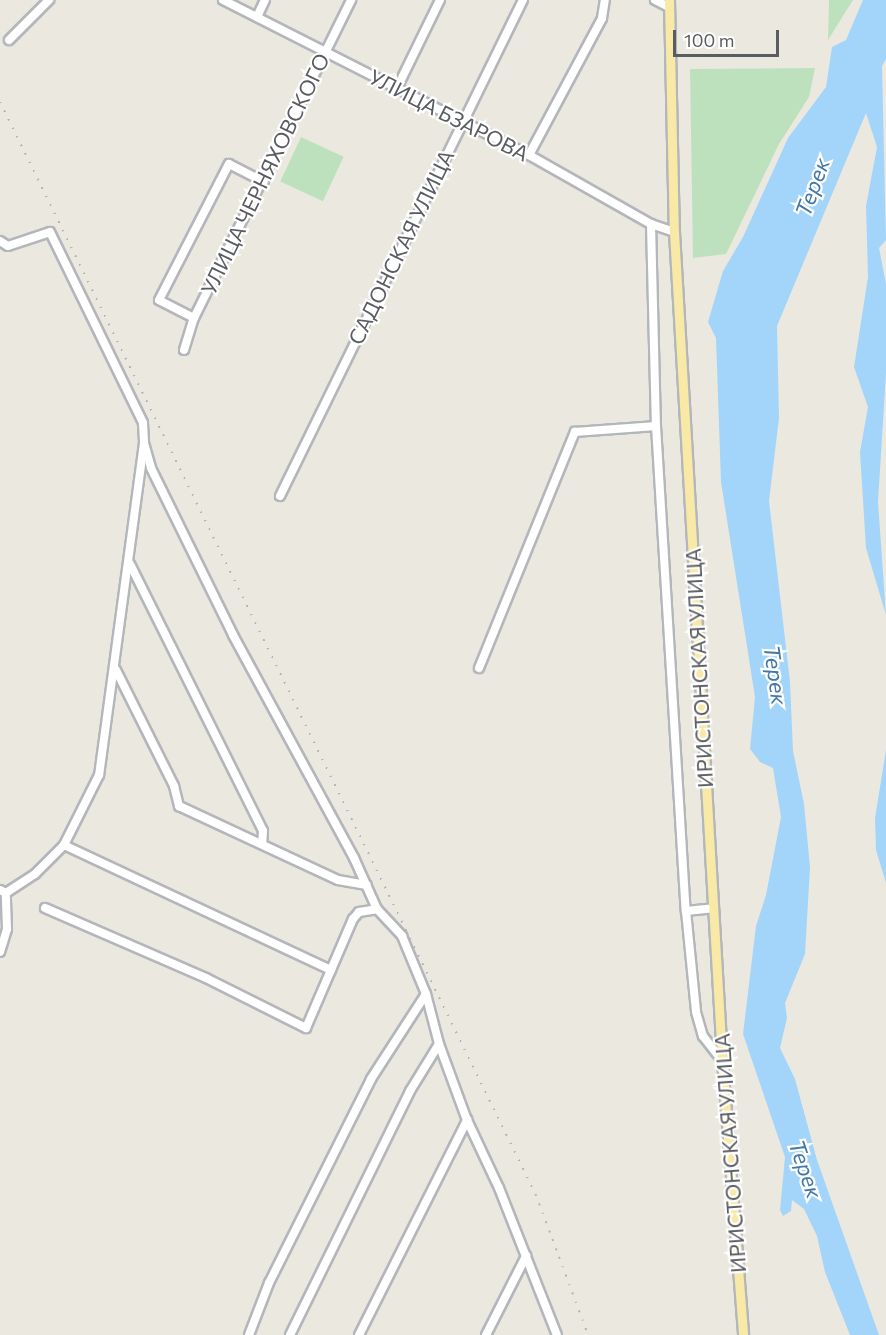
<!DOCTYPE html>
<html>
<head>
<meta charset="utf-8">
<style>
	body { margin:0 }
	#map { position:relative; width:886px; height:1335px; overflow:hidden; background:#ebe8e0; font-family:Commissioner,sans-serif }
	div>[style] { position:absolute }
	.green>* { inset:0; background:#bee1bd; transform-origin:0 0 }
	.water>* { inset:0; background:#a2d5f9 }
	.roads { filter:drop-shadow(2px 0 #b3b6ba) drop-shadow(-2px 0 #b3b6ba) drop-shadow(0 2px #b3b6ba) drop-shadow(0 -2px #b3b6ba) }
	.minor>* { height:8px; margin:-4px; padding:0 4px; transform-origin:4px; border-radius:4px; background:#fff }
	.major>* { height:9px; margin:-4.5px; padding:0 4.5px; transform-origin:4.5px; border-radius:4.5px; background:#f9e9a7 }
	.rail>* { height:2px; margin-top:-1px; transform-origin:0; background:repeating-linear-gradient(90deg,#b1b2b2 0 1.5px,transparent 0 9.5px) }
	span { translate:-50% -50%; white-space:nowrap; text-align:center; line-height:1.15; -webkit-text-stroke:4.5px #fff; paint-order:stroke }
	.street-label { font-size:21px; color:#595c60 }
	.water-label { font-size:22px; color:#4277a8; font-style:italic }
	.scale { position:absolute; left:673px; top:30px; width:106px; height:27px; box-sizing:border-box; border:3px solid #595c60; border-top:0; padding-left:8px; font-size:18px; line-height:21px; white-space:nowrap; color:#595c60; -webkit-text-stroke:4px #fff; paint-order:stroke }
</style>
</head>
<body>
<div id="map">
	<div class="green">
		<div style="clip-path:polygon(829px 0,853px 0,828px 40px)"></div>
		<div style="clip-path:polygon(815px 68px,809px 97px,779px 144px,726px 254px,693px 258px,690px 69px)"></div>
		<div style="left:301px;top:137px;width:47px;height:49px;rotate:25deg"></div>
	</div>
	<div class="water">
		<div style="clip-path:polygon(863px 0,886px 0,886px 59px,882px 66px,886px 240px,879px 248px,886px 284px,886px 373px,878px 502px,886px 615px,866px 548px,860px 452px,868px 407px,854px 367px,868px 277px,866px 206px,877px 147px,866px 113px,777px 326px,779px 418px,769px 501px,790px 682px,793px 751px,804px 804px,810px 867px,805px 954px,785px 1003px,787px 1018px,780px 1048px,795px 1079px,817px 1160px,879px 1335px,850px 1335px,825px 1272px,817px 1236px,804px 1209px,792px 1200px,791px 1211px,783px 1216px,780px 1210px,785px 1157px,743px 1034px,756px 926px,766px 895px,781px 817px,773px 768px,760px 762px,750px 749px,755px 697px,721px 482px,716px 338px,708px 322px,723px 271px,743px 237px,788px 138px,826px 87px,832px 47px,846px 40px)"></div>
		<div style="clip-path:polygon(886px 750px,886px 883px,876px 850px,875px 818px)"></div>
	</div>
	<div class="roads">
		<div class="minor">
			<div style="left:223px;top:0;width:343px;rotate:26.9deg"></div>
			<div style="left:529px;top:155px;width:140px;rotate:29.5deg"></div>
			<div style="left:651px;top:224px;width:24px;rotate:19deg"></div>
			<div style="left:655px;top:0;width:16px;rotate:27deg"></div>
			<div style="left:257px;top:17px;width:19px;rotate:-65deg"></div>
			<div style="left:9px;top:40px;width:57px;rotate:-45deg"></div>
			<div style="left:397px;top:88px;width:98px;rotate:-64deg"></div>
			<div style="left:529px;top:155px;width:155px;rotate:-61.9deg"></div>
			<div style="left:602px;top:18px;width:18px;rotate:-81deg"></div>
			<div style="left:651px;top:224px;width:202px;rotate:88.6deg"></div>
			<div style="left:656px;top:426px;width:486px;rotate:86.5deg"></div>
			<div style="left:686px;top:911px;width:101px;rotate:84.3deg"></div>
			<div style="left:696px;top:1012px;width:25px;rotate:74deg"></div>
			<div style="left:703px;top:1036px;width:31px;rotate:52deg"></div>
			<div style="left:0;top:241px;width:9px;rotate:32deg"></div>
			<div style="left:8px;top:246px;width:44px;rotate:-18.4deg"></div>
			<div style="left:50px;top:232px;width:212px;rotate:64deg"></div>
			<div style="left:143px;top:423px;width:20px;rotate:87deg"></div>
			<div style="left:144px;top:443px;width:335px;rotate:97.7deg"></div>
			<div style="left:99px;top:775px;width:78px;rotate:116.6deg"></div>
			<div style="left:64px;top:845px;width:41px;rotate:135deg"></div>
			<div style="left:35px;top:874px;width:35px;rotate:147deg"></div>
			<div style="left:6px;top:893px;width:7px;rotate:-153deg"></div>
			<div style="left:194px;top:318px;width:39px;rotate:-153deg"></div>
			<div style="left:159px;top:300px;width:153px;rotate:-62.8deg"></div>
			<div style="left:229px;top:164px;width:39px;rotate:27deg"></div>
			<div style="left:184px;top:350px;width:34px;rotate:-73deg"></div>
			<div style="left:194px;top:318px;width:355px;rotate:-63.7deg"></div>
			<div style="left:144px;top:443px;width:26px;rotate:74deg"></div>
			<div style="left:151px;top:468px;width:186px;rotate:63.8deg"></div>
			<div style="left:233px;top:635px;width:254px;rotate:61.5deg"></div>
			<div style="left:354px;top:858px;width:56px;rotate:65.7deg"></div>
			<div style="left:377px;top:909px;width:37px;rotate:47deg"></div>
			<div style="left:402px;top:936px;width:63px;rotate:67.5deg"></div>
			<div style="left:426px;top:994px;width:52px;rotate:75.4deg"></div>
			<div style="left:439px;top:1044px;width:81px;rotate:69.8deg"></div>
			<div style="left:467px;top:1120px;width:75px;rotate:64.8deg"></div>
			<div style="left:499px;top:1188px;width:158px;rotate:68.5deg"></div>
			<div style="left:280px;top:496px;width:552px;rotate:-63.9deg"></div>
			<div style="left:130px;top:564px;width:298px;rotate:63.5deg"></div>
			<div style="left:263px;top:831px;width:13px;rotate:94deg"></div>
			<div style="left:479px;top:668px;width:255px;rotate:-67.9deg"></div>
			<div style="left:575px;top:432px;width:81px;rotate:-4.2deg"></div>
			<div style="left:116px;top:670px;width:130px;rotate:63.4deg"></div>
			<div style="left:174px;top:786px;width:21px;rotate:76deg"></div>
			<div style="left:179px;top:806px;width:175px;rotate:25deg"></div>
			<div style="left:338px;top:880px;width:29px;rotate:10deg"></div>
			<div style="left:64px;top:845px;width:295px;rotate:25.1deg"></div>
			<div style="left:45px;top:908px;width:176px;rotate:23.5deg"></div>
			<div style="left:206px;top:978px;width:112px;rotate:26.6deg"></div>
			<div style="left:306px;top:1028px;width:119px;rotate:-66.7deg"></div>
			<div style="left:353px;top:919px;width:9px;rotate:-49deg"></div>
			<div style="left:359px;top:912px;width:18px;rotate:-9deg"></div>
			<div style="left:686px;top:911px;width:27px;rotate:-6deg"></div>
			<div style="left:0;top:952px;width:24px;rotate:-73deg"></div>
			<div style="left:7px;top:929px;width:36px;rotate:-92deg"></div>
			<div style="left:249px;top:1335px;width:56px;rotate:-69deg"></div>
			<div style="left:269px;top:1283px;width:228px;rotate:-63.4deg"></div>
			<div style="left:371px;top:1079px;width:101px;rotate:-57.1deg"></div>
			<div style="left:290px;top:1335px;width:272px;rotate:-63.8deg"></div>
			<div style="left:410px;top:1091px;width:55px;rotate:-58.3deg"></div>
			<div style="left:359px;top:1335px;width:241px;rotate:-63.3deg"></div>
			<div style="left:486px;top:1335px;width:89px;rotate:-63.1deg"></div>
		</div>
		<div class="major">
			<div style="left:669px;top:0;width:232px;rotate:88.8deg"></div>
			<div style="left:674px;top:232px;width:829px;rotate:86.68deg"></div>
			<div style="left:722px;top:1060px;width:276px;rotate:85.6deg"></div>
		</div>
	</div>
	<div class="rail">
		<div style="left:0;top:102px;width:1217px;rotate:63.88deg"></div>
		<div style="left:536px;top:1195px;width:149px;rotate:69.6deg"></div>
	</div>
	<div class="street-label">
		<span style="left:449px;top:115px;rotate:27deg">УЛИЦА БЗАРОВА</span>
		<span style="left:265px;top:174px;rotate:-64deg">УЛИЦА ЧЕРНЯХОВСКОГО</span>
		<span style="left:401px;top:247px;rotate:-64deg">САДОНСКАЯ УЛИЦА</span>
		<span style="left:699px;top:668px;rotate:-93deg">ИРИСТОНСКАЯ УЛИЦА</span>
		<span style="left:730px;top:1153px;rotate:-94deg">ИРИСТОНСКАЯ УЛИЦА</span>
	</div>
	<div class="water-label">
		<span style="left:812px;top:187px;rotate:-70deg">Терек</span>
		<span style="left:776px;top:675px;rotate:82deg">Терек</span>
		<span style="left:806px;top:1169px;rotate:71deg">Терек</span>
	</div>
	<div class="scale">100 m</div>
</div>
</body>
</html>
